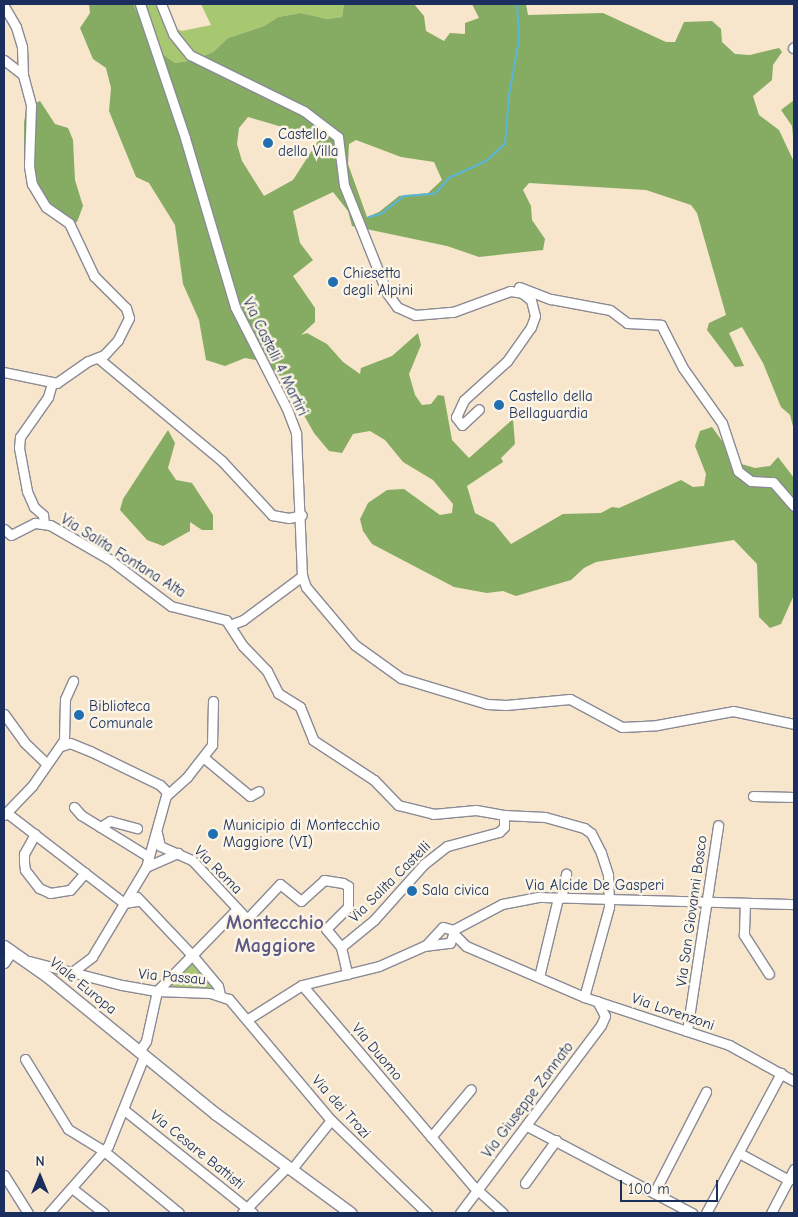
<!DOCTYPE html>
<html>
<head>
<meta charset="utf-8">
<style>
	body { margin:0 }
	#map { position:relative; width:798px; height:1217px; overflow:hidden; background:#f7e5cc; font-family:"Comic Neue",sans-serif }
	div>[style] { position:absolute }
	.green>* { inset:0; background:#a7c870 }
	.forest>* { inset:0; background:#85ac62 }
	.stream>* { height:2px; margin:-1px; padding:0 1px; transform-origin:1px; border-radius:1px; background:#5ab6d8 }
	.roads { filter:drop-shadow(1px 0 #898a95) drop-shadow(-1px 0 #898a95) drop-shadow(0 1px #898a95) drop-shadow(0 -1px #898a95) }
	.minor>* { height:9px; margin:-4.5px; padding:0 4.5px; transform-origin:4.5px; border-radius:4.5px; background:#fff }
	.major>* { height:11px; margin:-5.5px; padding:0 5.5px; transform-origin:5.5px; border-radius:5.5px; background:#fff }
	.dots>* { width:14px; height:14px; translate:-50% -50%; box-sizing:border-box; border:2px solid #fcf5e5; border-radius:50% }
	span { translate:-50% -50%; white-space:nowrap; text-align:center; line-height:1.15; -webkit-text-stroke:5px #fcf5e5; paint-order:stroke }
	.poi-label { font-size:15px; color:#1b2f5e }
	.left { translate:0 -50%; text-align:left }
	.street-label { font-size:15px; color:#1b2f5e }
	.district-label { font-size:20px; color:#5d5987; font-weight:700 }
	.frame { position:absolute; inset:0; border:5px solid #1b2f5e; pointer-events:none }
	.north { position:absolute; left:15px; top:1152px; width:50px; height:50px; -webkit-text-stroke:4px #fcf5e5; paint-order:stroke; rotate:0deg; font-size:14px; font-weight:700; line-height:20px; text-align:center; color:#1b2f5e }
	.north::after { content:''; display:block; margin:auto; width:18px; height:22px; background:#1b2f5e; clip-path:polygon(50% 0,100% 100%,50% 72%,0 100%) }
	.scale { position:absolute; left:620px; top:1180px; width:98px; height:22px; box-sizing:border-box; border:2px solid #1b2f5e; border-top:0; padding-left:6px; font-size:15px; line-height:18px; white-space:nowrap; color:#1b2f5e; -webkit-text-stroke:4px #fcf5e5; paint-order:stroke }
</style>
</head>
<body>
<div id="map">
	<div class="green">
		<div style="clip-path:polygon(133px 4px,160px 4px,169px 26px,182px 31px,211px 25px,201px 4px,344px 4px,342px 17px,327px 19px,301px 13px,278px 17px,264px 26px,228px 38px,213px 52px,194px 60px,175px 63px,154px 48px)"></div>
		<div style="clip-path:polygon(192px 960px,215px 989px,167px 986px)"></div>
	</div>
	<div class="forest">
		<div style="clip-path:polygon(evenodd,89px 4px,133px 4px,154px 48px,175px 63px,194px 60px,213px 52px,228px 38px,264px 26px,278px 17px,301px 13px,327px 19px,342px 17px,344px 4px,414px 4px,424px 16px,426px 31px,444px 41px,450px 33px,465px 34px,465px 23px,479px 18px,472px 4px,526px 4px,528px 15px,603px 13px,666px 42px,675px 42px,684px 22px,712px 21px,721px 29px,722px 42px,735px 54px,750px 55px,779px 48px,782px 52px,773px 65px,772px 80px,753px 96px,759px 115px,779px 130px,794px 162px,794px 430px,790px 415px,781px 407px,763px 363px,742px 327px,729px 333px,744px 366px,735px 367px,707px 330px,709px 323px,726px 315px,697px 213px,691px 205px,646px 190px,529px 183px,523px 190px,531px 206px,532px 220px,545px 239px,543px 250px,479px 257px,447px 246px,352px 226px,348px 211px,333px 192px,293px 211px,300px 243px,313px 260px,293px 276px,315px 308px,315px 322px,301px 335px,307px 333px,327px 344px,343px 362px,360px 374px,361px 368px,392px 356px,418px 333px,421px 345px,409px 374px,415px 395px,422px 405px,431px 404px,438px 395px,444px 396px,452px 440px,469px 458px,513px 419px,515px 444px,501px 458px,503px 462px,467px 486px,475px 513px,494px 523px,511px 544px,563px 514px,601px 513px,612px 507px,619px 508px,681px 480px,693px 487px,704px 486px,706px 474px,695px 446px,700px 431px,712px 427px,738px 463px,755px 468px,770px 466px,778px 457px,794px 478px,794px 595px,781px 624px,770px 628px,759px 617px,757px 564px,734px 540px,596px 562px,584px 568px,571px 580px,516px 596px,503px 591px,487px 593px,454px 587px,372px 544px,363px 531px,360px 519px,368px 503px,387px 490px,404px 489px,440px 515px,452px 513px,453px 504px,433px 480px,403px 462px,385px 440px,370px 431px,353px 434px,342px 453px,329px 451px,314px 433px,284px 380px,266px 362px,245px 358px,225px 366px,206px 360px,199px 320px,183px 284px,175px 225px,149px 183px,136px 177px,109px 111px,111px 88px,106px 68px,93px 59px,80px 28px,90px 13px,89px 4px,248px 117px,320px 138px,293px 180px,264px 196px,242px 161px,237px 144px,239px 128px,248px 117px,89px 4px,356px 140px,401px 157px,434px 162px,442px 180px,428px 193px,399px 196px,379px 212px,367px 217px,348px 164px,349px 144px,356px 140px)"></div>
		<div style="clip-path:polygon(794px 100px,794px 146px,792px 126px,781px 110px)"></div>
		<div style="clip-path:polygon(40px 101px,55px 124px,68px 128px,73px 140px,75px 180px,83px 206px,77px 222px,69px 225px,29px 184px,24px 160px,24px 122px,27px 107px)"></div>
		<div style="clip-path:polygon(168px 430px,175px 443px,168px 468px,176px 480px,192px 483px,213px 515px,213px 530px,202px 530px,190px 522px,190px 531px,163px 546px,147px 540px,120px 510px,123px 499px)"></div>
	</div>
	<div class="stream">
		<div style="left:369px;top:217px;width:12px;rotate:-14deg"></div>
		<div style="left:381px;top:214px;width:29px;rotate:-38deg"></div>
		<div style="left:404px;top:196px;width:31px;rotate:-4deg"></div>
		<div style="left:435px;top:194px;width:21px;rotate:-49deg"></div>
		<div style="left:449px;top:178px;width:41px;rotate:-24.7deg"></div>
		<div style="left:486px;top:161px;width:25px;rotate:-42deg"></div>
		<div style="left:505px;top:144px;width:49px;rotate:-85.3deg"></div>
		<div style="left:509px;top:95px;width:56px;rotate:-79.7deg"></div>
		<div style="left:519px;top:40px;width:36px;rotate:-93deg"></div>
	</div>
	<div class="roads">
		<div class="minor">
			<div style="left:140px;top:4px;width:141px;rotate:71.4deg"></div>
			<div style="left:185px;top:138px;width:176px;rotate:73.5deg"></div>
			<div style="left:235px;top:307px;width:114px;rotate:63deg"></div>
			<div style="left:287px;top:409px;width:26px;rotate:69deg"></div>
			<div style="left:296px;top:433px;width:143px;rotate:87.6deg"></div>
			<div style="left:302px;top:576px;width:12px;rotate:70deg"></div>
			<div style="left:306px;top:587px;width:76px;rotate:49.8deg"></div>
			<div style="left:355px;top:645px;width:57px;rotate:35.7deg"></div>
			<div style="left:401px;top:678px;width:90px;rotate:16.8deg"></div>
			<div style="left:487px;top:704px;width:19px;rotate:3deg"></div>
			<div style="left:506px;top:705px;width:64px;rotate:-5.4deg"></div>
			<div style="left:570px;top:699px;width:59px;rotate:28.3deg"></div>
			<div style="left:622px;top:727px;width:35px;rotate:-3deg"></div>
			<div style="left:657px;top:725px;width:77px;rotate:-10.4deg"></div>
			<div style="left:733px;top:711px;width:62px;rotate:12deg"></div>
			<div style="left:161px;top:4px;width:32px;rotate:68deg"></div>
			<div style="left:173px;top:34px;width:27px;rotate:51deg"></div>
			<div style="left:190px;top:55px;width:127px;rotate:26.2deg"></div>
			<div style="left:304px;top:111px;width:43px;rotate:37.4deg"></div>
			<div style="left:338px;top:137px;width:48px;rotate:82.9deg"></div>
			<div style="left:344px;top:185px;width:116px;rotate:68.3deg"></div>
			<div style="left:387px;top:293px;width:17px;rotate:54deg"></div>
			<div style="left:397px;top:307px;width:20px;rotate:24deg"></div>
			<div style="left:415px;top:315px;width:38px;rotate:-5deg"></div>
			<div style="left:453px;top:312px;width:61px;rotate:-20.2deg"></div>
			<div style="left:510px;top:291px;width:12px;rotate:9deg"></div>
			<div style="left:522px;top:293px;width:11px;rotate:38deg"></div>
			<div style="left:531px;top:300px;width:16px;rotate:76deg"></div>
			<div style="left:535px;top:316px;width:12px;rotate:110deg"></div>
			<div style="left:531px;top:327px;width:42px;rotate:125.2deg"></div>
			<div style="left:507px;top:361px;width:58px;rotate:137.8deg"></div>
			<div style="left:464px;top:400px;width:19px;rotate:115deg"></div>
			<div style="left:456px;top:417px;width:10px;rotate:53deg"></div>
			<div style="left:462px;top:425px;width:23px;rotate:-43deg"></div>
			<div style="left:4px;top:6px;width:24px;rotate:60deg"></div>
			<div style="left:16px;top:27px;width:21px;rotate:73deg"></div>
			<div style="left:22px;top:47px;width:28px;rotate:88deg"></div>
			<div style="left:23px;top:75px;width:31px;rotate:75deg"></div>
			<div style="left:31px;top:105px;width:61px;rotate:91.9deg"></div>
			<div style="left:29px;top:166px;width:18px;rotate:81deg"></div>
			<div style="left:32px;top:184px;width:27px;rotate:59deg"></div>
			<div style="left:46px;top:207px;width:28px;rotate:35deg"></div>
			<div style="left:69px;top:223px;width:59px;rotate:64.7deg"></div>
			<div style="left:94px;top:276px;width:45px;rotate:45deg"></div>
			<div style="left:126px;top:308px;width:10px;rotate:73deg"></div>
			<div style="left:129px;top:318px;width:25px;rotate:117deg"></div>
			<div style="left:118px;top:340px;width:21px;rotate:133deg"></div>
			<div style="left:104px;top:355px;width:17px;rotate:159deg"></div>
			<div style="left:88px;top:361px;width:38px;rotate:145deg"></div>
			<div style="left:57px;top:383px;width:54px;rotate:-168.3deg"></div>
			<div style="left:793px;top:48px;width:1px;rotate:-45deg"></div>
			<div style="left:4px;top:60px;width:24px;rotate:38deg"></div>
			<div style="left:519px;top:287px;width:34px;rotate:21deg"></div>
			<div style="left:551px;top:299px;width:60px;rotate:10.6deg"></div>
			<div style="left:610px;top:310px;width:21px;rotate:37deg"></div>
			<div style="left:627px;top:323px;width:34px;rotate:3deg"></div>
			<div style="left:661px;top:325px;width:48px;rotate:62.9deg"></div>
			<div style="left:683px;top:368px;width:67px;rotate:54.7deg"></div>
			<div style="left:722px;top:423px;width:51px;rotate:71.6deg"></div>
			<div style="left:738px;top:471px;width:16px;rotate:38deg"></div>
			<div style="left:751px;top:481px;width:22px;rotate:3deg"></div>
			<div style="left:773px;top:482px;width:32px;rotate:49deg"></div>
			<div style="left:98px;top:358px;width:161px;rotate:39.7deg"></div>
			<div style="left:222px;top:461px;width:74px;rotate:47.2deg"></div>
			<div style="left:272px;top:515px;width:17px;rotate:10deg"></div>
			<div style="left:289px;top:518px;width:13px;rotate:-13deg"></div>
			<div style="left:44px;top:524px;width:9px;rotate:-96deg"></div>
			<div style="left:43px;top:515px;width:12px;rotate:-138deg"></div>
			<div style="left:34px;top:507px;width:17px;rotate:-114deg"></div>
			<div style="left:27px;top:491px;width:44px;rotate:-100.5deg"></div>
			<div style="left:19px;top:448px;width:11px;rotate:-85deg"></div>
			<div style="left:20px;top:437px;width:49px;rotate:-55deg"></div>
			<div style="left:48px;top:397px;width:15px;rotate:-74deg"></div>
			<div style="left:4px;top:529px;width:9px;rotate:41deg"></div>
			<div style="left:11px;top:535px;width:27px;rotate:-27deg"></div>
			<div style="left:35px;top:523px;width:15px;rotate:8deg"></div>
			<div style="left:50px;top:525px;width:68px;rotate:30deg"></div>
			<div style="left:109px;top:559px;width:78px;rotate:37.2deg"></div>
			<div style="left:171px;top:606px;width:57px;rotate:14.3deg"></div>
			<div style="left:226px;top:620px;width:31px;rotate:57deg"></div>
			<div style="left:243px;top:646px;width:35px;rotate:46deg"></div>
			<div style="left:267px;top:671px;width:25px;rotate:63deg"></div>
			<div style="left:278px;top:693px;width:26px;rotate:32deg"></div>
			<div style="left:300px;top:707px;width:35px;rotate:68deg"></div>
			<div style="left:313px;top:740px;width:73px;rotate:33.3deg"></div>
			<div style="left:374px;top:780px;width:35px;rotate:46deg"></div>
			<div style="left:398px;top:805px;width:36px;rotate:14deg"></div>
			<div style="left:433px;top:814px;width:43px;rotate:-5.3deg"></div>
			<div style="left:476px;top:810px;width:28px;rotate:10deg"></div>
			<div style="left:504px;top:815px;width:12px;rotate:90deg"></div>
			<div style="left:504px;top:827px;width:7px;rotate:135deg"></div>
			<div style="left:499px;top:832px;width:54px;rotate:164.9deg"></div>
			<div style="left:447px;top:846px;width:29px;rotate:142deg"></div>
			<div style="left:424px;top:864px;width:75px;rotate:131.8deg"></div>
			<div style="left:374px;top:920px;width:43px;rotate:140.7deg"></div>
			<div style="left:230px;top:625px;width:14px;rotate:-21deg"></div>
			<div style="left:243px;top:620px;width:74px;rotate:-36.7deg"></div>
			<div style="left:4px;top:714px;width:34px;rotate:54deg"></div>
			<div style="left:24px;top:742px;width:30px;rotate:44deg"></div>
			<div style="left:61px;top:746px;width:9px;rotate:-18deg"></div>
			<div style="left:70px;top:743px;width:22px;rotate:22deg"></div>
			<div style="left:90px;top:751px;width:78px;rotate:25.9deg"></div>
			<div style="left:160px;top:785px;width:10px;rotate:45deg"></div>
			<div style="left:167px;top:792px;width:78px;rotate:105.6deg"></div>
			<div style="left:146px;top:867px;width:105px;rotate:121deg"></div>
			<div style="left:92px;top:957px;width:26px;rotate:143deg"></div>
			<div style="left:203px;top:757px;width:61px;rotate:39.7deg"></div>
			<div style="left:250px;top:796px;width:10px;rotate:-29deg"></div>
			<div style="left:166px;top:796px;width:28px;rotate:-42deg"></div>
			<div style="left:187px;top:777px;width:41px;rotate:-52deg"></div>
			<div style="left:212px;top:745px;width:44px;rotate:-88.7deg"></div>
			<div style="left:753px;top:796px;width:41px;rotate:1.4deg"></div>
			<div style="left:74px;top:807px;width:11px;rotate:49deg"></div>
			<div style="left:81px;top:815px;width:80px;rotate:31.7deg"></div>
			<div style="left:7px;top:813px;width:148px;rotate:37.6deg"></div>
			<div style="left:124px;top:903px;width:15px;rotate:-8deg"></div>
			<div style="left:4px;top:815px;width:40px;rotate:-46deg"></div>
			<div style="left:32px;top:786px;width:56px;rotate:-55.2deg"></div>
			<div style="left:64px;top:740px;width:41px;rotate:-88.6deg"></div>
			<div style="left:65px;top:699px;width:20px;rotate:-66deg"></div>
			<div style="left:504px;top:815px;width:41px;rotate:2.8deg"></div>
			<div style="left:545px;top:817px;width:41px;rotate:15.8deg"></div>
			<div style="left:584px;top:828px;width:9px;rotate:36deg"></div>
			<div style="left:591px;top:833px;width:22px;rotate:63deg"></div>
			<div style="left:601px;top:853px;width:23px;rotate:72deg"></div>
			<div style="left:608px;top:875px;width:32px;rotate:88deg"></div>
			<div style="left:609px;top:907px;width:93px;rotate:105.5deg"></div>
			<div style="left:100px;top:827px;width:12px;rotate:-31deg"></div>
			<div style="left:110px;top:821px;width:28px;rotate:15deg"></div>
			<div style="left:157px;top:833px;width:13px;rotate:77deg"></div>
			<div style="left:160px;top:846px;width:35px;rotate:24deg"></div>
			<div style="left:192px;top:860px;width:81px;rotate:47deg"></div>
			<div style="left:247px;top:919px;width:48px;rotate:-46.7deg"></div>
			<div style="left:280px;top:884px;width:27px;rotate:39deg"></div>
			<div style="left:301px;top:901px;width:31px;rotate:-42deg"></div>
			<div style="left:324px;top:880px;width:19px;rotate:9deg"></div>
			<div style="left:343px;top:883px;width:6px;rotate:31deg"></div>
			<div style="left:348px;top:886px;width:21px;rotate:90deg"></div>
			<div style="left:348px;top:907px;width:31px;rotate:135deg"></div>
			<div style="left:326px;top:929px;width:23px;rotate:50deg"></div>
			<div style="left:35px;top:834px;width:23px;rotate:119deg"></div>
			<div style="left:24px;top:854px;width:8px;rotate:90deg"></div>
			<div style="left:24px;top:862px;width:8px;rotate:83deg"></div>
			<div style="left:25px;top:870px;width:23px;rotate:52deg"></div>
			<div style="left:39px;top:888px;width:12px;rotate:24deg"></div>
			<div style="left:50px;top:893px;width:20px;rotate:-9deg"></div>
			<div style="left:70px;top:890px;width:23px;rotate:-49deg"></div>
			<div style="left:146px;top:867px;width:35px;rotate:-24deg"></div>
			<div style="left:137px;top:897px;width:80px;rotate:46.5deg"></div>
			<div style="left:192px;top:955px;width:40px;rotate:50deg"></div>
			<div style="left:218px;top:986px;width:9px;rotate:77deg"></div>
			<div style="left:561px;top:898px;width:25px;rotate:-78deg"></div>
			<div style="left:745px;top:903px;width:32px;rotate:92deg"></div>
			<div style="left:744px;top:935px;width:46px;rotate:57.3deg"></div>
			<div style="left:453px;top:930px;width:55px;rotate:-28deg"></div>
			<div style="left:502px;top:904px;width:38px;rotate:-11deg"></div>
			<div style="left:539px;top:897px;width:255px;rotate:1.6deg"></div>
			<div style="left:455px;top:935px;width:16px;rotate:45deg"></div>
			<div style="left:466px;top:946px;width:129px;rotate:23.4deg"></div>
			<div style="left:584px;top:997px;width:153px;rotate:18.3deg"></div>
			<div style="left:729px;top:1045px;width:74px;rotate:29deg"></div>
			<div style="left:427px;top:944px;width:23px;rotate:-47deg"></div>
			<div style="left:443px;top:927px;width:10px;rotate:17deg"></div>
			<div style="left:341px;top:947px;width:28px;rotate:77deg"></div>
			<div style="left:29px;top:961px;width:96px;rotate:14.5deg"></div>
			<div style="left:122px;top:985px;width:36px;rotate:10deg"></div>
			<div style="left:157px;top:991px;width:53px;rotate:2.2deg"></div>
			<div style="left:210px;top:993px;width:20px;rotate:18deg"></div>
			<div style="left:229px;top:999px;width:158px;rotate:49.9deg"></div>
			<div style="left:331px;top:1120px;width:134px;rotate:44.1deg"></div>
			<div style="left:4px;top:963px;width:14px;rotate:-56deg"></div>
			<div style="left:539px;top:977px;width:81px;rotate:-76.5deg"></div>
			<div style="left:302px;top:985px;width:264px;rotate:49.6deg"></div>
			<div style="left:473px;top:1186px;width:40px;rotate:42deg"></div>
			<div style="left:157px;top:991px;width:115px;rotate:-45.7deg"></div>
			<div style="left:248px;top:1019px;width:64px;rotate:-32.2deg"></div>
			<div style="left:302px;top:985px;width:79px;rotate:-13.9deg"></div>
			<div style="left:379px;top:966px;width:49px;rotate:-24deg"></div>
			<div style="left:424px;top:946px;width:26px;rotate:-7deg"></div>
			<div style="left:450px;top:943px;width:12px;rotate:-70deg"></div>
			<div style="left:687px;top:1031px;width:208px;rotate:-81.4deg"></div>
			<div style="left:140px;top:1050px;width:11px;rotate:-56deg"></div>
			<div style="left:146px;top:1041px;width:51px;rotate:-77.6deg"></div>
			<div style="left:25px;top:1059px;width:82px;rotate:58.4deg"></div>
			<div style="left:68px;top:1129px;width:42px;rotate:31.4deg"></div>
			<div style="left:104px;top:1151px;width:97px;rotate:39.6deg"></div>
			<div style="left:123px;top:1109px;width:166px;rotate:38.7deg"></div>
			<div style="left:527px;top:1126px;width:187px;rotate:27.8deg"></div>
			<div style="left:431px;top:1137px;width:62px;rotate:-50.2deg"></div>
			<div style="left:739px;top:1153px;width:57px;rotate:28.4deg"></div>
			<div style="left:291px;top:1170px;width:64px;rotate:-51.3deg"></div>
			<div style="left:4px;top:1175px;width:45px;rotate:57.7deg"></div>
			<div style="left:525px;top:1183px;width:53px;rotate:-54.2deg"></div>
			<div style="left:73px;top:1189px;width:39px;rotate:38deg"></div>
			<div style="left:654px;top:1193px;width:114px;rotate:-62.8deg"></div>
			<div style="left:49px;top:1213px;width:89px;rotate:-48.6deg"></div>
			<div style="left:108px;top:1146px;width:94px;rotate:-68.1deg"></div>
			<div style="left:242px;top:1213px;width:62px;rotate:-45.7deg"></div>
			<div style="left:460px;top:1213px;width:235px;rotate:-53.1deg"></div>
			<div style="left:601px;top:1025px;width:10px;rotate:-66deg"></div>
			<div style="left:605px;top:1016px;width:17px;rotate:-118deg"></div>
			<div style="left:706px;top:1213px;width:159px;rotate:-61.8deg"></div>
			<div style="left:771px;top:1213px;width:50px;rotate:-62.4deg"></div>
		</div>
		<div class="major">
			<div style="left:4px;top:946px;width:54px;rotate:35.2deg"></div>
			<div style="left:48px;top:977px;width:217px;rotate:39.2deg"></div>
			<div style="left:216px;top:1114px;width:167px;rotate:36.3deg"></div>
		</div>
	</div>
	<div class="dots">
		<div style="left:268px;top:143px;background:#1f6fb2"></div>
		<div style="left:333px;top:282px;background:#1f6fb2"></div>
		<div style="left:499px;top:405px;background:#1f6fb2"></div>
		<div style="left:79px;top:715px;background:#1f6fb2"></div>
		<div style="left:213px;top:834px;background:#1f6fb2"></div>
		<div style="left:412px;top:891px;background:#1f6fb2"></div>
	</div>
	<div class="poi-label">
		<span class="left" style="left:278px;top:143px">Castello<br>della Villa</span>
		<span class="left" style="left:343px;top:282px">Chiesetta<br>degli Alpini</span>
		<span class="left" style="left:509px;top:405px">Castello della<br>Bellaguardia</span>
		<span class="left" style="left:89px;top:715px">Biblioteca<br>Comunale</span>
		<span class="left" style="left:223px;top:834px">Municipio di Montecchio<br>Maggiore (VI)</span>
		<span class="left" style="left:422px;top:891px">Sala civica</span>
	</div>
	<div class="street-label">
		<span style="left:275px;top:357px;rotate:64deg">Via Castelli 4 Martiri</span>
		<span style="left:123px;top:556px;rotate:32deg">Via Salita Fontana Alta</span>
		<span style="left:218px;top:870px;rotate:45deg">Via Roma</span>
		<span style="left:390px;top:882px;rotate:-45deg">Via Salita Castelli</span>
		<span style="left:595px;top:886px">Via Alcide De Gasperi</span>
		<span style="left:692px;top:911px;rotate:-82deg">Via San Giovanni Bosco</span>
		<span style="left:172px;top:977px;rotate:5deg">Via Passau</span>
		<span style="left:83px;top:986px;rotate:39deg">Viale Europa</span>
		<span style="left:673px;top:1012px;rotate:19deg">Via Lorenzoni</span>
		<span style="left:377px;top:1052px;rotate:50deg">Via Duomo</span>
		<span style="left:528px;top:1100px;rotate:-53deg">Via Giuseppe Zannato</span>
		<span style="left:341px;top:1107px;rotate:48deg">Via dei Trozi</span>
		<span style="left:197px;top:1150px;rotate:39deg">Via Cesare Battisti</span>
	</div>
	<div class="district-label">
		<span style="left:275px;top:934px">Montecchio<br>Maggiore</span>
	</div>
	<div class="frame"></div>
	<div class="north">N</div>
	<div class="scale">100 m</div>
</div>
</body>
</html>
